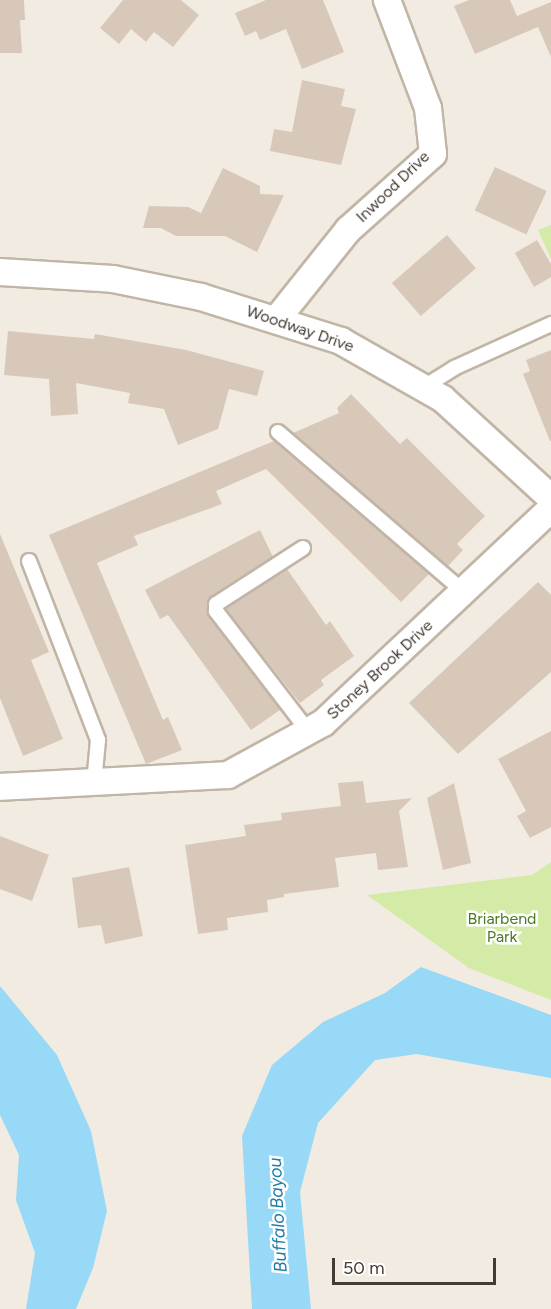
<!DOCTYPE html>
<html>
<head>
<meta charset="utf-8">
<style>
	body { margin:0 }
	#map { position:relative; width:551px; height:1309px; overflow:hidden; background:#f2ebe1; font-family:Figtree,sans-serif }
	div>[style] { position:absolute }
	.green>* { inset:0; background:#d3eba6 }
	.water>* { inset:0; background:#97d9f6 }
	.building>* { inset:0; background:#d8c8b9; transform-origin:0 0 }
	.roads { filter:drop-shadow(2px 0 #c1b5a6) drop-shadow(-2px 0 #c1b5a6) drop-shadow(0 2px #c1b5a6) drop-shadow(0 -2px #c1b5a6) }
	.service>* { height:14px; margin:-7px; padding:0 7px; transform-origin:7px; border-radius:7px; background:#fff }
	.minor>* { height:26px; margin:-13px; padding:0 13px; transform-origin:13px; border-radius:13px; background:#fff }
	span { translate:-50% -50%; white-space:nowrap; text-align:center; line-height:1.15; -webkit-text-stroke:5px #fff; paint-order:stroke }
	.street-label { font-size:16px; color:#443b32 }
	.park-label { font-size:16px; color:#4c7921 }
	.water-label { font-size:18px; color:#217da6; font-style:italic }
	.scale { position:absolute; left:332px; top:1258px; width:164px; height:27px; box-sizing:border-box; border:3px solid #443b32; border-top:0; padding-left:8px; font-size:18px; line-height:21px; white-space:nowrap; color:#443b32; -webkit-text-stroke:4px #fff; paint-order:stroke }
</style>
</head>
<body>
<div id="map">
	<div class="green">
		<div style="clip-path:polygon(551px 225px,551px 259px,538px 230px)"></div>
		<div style="clip-path:polygon(551px 862px,551px 1000px,469px 968px,367px 895px,532px 875px)"></div>
	</div>
	<div class="water">
		<div style="clip-path:polygon(421px 967px,551px 1015px,551px 1078px,417px 1054px,375px 1060px,318px 1123px,300px 1192px,311px 1309px,252px 1309px,242px 1136px,272px 1065px,323px 1022px,385px 993px)"></div>
		<div style="clip-path:polygon(0 986px,57px 1055px,91px 1131px,107px 1211px,93px 1268px,76px 1309px,26px 1309px,35px 1253px,16px 1200px,19px 1155px,0 1115px)"></div>
	</div>
	<div class="building">
		<div style="clip-path:polygon(0 0,24px 0,25px 20px,20px 20px,22px 53px,0 53px)"></div>
		<div style="clip-path:polygon(123px 0,181px 0,199px 15px,173px 47px,154px 32px,146px 42px,131px 29px,119px 44px,100px 28px)"></div>
		<div style="clip-path:polygon(266px 0,323px 0,344px 52px,302px 69px,286px 29px,260px 40px,256px 31px,245px 36px,235px 13px)"></div>
		<div style="clip-path:polygon(469px 0,510px 0,517px 16px,551px 2px,551px 57px,538px 27px,475px 54px,454px 6px)"></div>
		<div style="clip-path:polygon(302px 80px,345px 89px,341px 106px,356px 109px,341px 165px,270px 151px,274px 129px,292px 132px)"></div>
		<div style="left:495px;top:167px;width:57px;height:48px;rotate:25deg"></div>
		<div style="clip-path:polygon(223px 168px,260px 186px,260px 194px,284px 195px,257px 252px,225px 236px,176px 236px,161px 228px,143px 228px,149px 206px,188px 207px,201px 213px)"></div>
		<div style="left:447px;top:235px;width:44px;height:73px;rotate:49deg"></div>
		<div style="clip-path:polygon(537px 240px,551px 264px,551px 277px,534px 287px,515px 253px)"></div>
		<div style="clip-path:polygon(8px 331px,94px 339px,95px 334px,186px 350px,264px 371px,257px 396px,229px 389px,218px 429px,178px 445px,164px 409px,128px 403px,130px 393px,76px 383px,78px 414px,51px 416px,49px 379px,4px 375px)"></div>
		<div style="clip-path:polygon(551px 350px,551px 441px,550px 441px,523px 374px,530px 371px,526px 360px)"></div>
		<div style="clip-path:polygon(351px 394px,400px 444px,407px 438px,485px 516px,457px 544px,463px 550px,448px 566px,293px 433px,339px 413px,337px 408px)"></div>
		<div style="clip-path:polygon(274px 441px,429px 574px,401px 602px,266px 469px,216px 491px,222px 504px,134px 536px,138px 545px,97px 563px,163px 720px,168px 717px,182px 750px,146px 764px,49px 535px)"></div>
		<div style="clip-path:polygon(260px 530px,273px 557px,211px 596px,207px 604px,209px 616px,280px 710px,251px 730px,168px 615px,160px 619px,145px 590px)"></div>
		<div style="clip-path:polygon(0 534px,49px 652px,31px 660px,63px 739px,23px 756px,0 698px)"></div>
		<div style="clip-path:polygon(287px 569px,326px 625px,330px 621px,354px 656px,321px 680px,324px 685px,300px 703px,225px 609px)"></div>
		<div style="clip-path:polygon(538px 582px,551px 595px,551px 672px,458px 754px,409px 703px)"></div>
		<div style="clip-path:polygon(551px 731px,551px 827px,530px 838px,517px 816px,526px 811px,498px 759px)"></div>
		<div style="clip-path:polygon(363px 781px,366px 803px,412px 798px,399px 811px,408px 867px,378px 870px,376px 853px,335px 858px,339px 887px,284px 894px,284px 897px,267px 900px,268px 912px,227px 918px,228px 930px,198px 934px,185px 845px,246px 836px,244px 825px,282px 820px,281px 813px,341px 806px,338px 783px)"></div>
		<div style="clip-path:polygon(454px 783px,471px 863px,443px 870px,427px 798px)"></div>
		<div style="clip-path:polygon(0 836px,49px 855px,32px 901px,0 889px)"></div>
		<div style="clip-path:polygon(129px 867px,143px 936px,105px 944px,101px 925px,78px 928px,72px 878px)"></div>
	</div>
	<div class="roads">
		<div class="service">
			<div style="left:424px;top:387px;width:36px;rotate:-32deg"></div>
			<div style="left:454px;top:368px;width:107px;rotate:-24.4deg"></div>
			<div style="left:278px;top:432px;width:245px;rotate:40.7deg"></div>
			<div style="left:303px;top:548px;width:103px;rotate:147.2deg"></div>
			<div style="left:216px;top:604px;width:7px;rotate:90deg"></div>
			<div style="left:216px;top:611px;width:151px;rotate:52.5deg"></div>
			<div style="left:29px;top:561px;width:192px;rotate:68.9deg"></div>
			<div style="left:98px;top:740px;width:43px;rotate:95.3deg"></div>
		</div>
		<div class="minor">
			<div style="left:0;top:272px;width:113px;rotate:3.5deg"></div>
			<div style="left:113px;top:279px;width:90px;rotate:11.6deg"></div>
			<div style="left:201px;top:297px;width:147px;rotate:17.4deg"></div>
			<div style="left:341px;top:341px;width:117px;rotate:29.6deg"></div>
			<div style="left:443px;top:399px;width:147px;rotate:42.5deg"></div>
			<div style="left:277px;top:319px;width:114px;rotate:-51.4deg"></div>
			<div style="left:348px;top:230px;width:114px;rotate:-41.8deg"></div>
			<div style="left:433px;top:154px;width:46px;rotate:-96.2deg"></div>
			<div style="left:428px;top:108px;width:116px;rotate:-110.8deg"></div>
			<div style="left:0;top:787px;width:228px;rotate:-3deg"></div>
			<div style="left:228px;top:775px;width:108px;rotate:-28.7deg"></div>
			<div style="left:323px;top:723px;width:313px;rotate:-43.2deg"></div>
		</div>
	</div>
	<div class="street-label">
		<span style="left:393px;top:187px;rotate:-44deg">Inwood Drive</span>
		<span style="left:300px;top:329px;rotate:19deg">Woodway Drive</span>
		<span style="left:380px;top:670px;rotate:-43deg">Stoney Brook Drive</span>
	</div>
	<div class="park-label">
		<span style="left:502px;top:928px">Briarbend<br>Park</span>
	</div>
	<div class="water-label">
		<span style="left:278px;top:1215px;rotate:-93deg">Buffalo Bayou</span>
	</div>
	<div class="scale">50 m</div>
</div>
</body>
</html>
